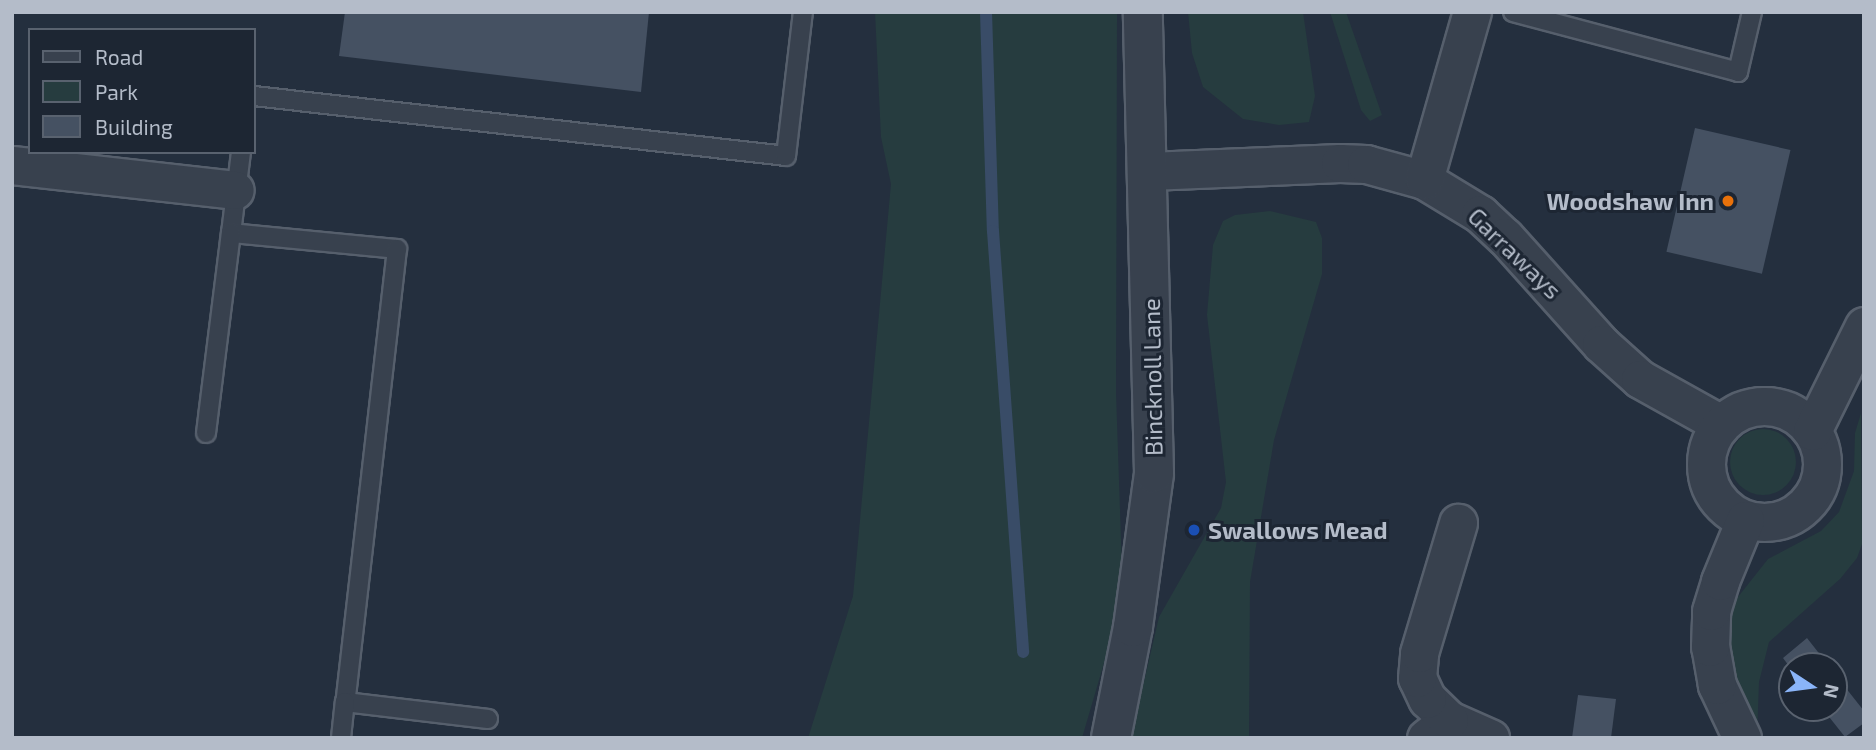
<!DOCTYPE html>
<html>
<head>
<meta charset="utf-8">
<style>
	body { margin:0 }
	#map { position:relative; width:1876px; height:750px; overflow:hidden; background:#242f3e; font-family:"Exo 2",sans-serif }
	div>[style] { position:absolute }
	.green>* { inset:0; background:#263c3f }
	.round { border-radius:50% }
	.stream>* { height:12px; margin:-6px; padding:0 6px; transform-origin:6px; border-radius:6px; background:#394c67 }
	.building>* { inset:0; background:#455162; transform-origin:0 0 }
	.roads { filter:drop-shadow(2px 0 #565f6c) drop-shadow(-2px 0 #565f6c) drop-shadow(0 2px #565f6c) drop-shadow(0 -2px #565f6c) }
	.service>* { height:18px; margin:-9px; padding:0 9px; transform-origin:9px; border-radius:9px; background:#38414e }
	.minor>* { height:37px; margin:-18.5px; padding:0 18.5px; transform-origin:18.5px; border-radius:18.5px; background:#38414e }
	.minor>.ring { margin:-18.5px; padding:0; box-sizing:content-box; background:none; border:37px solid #38414e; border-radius:50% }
	.tertiary>* { height:38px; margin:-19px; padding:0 19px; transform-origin:19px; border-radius:19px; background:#38414e }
	.dots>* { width:19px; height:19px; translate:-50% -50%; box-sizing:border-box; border:4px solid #1d2633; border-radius:50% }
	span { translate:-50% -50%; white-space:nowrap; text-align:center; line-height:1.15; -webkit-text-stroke:6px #1d2633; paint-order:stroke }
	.poi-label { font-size:24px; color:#b4bcc9; font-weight:700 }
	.right { translate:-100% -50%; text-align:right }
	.left { translate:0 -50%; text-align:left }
	.street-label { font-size:24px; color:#b4bcc9 }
	.frame { position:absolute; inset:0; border:14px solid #b4bcc9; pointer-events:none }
	.legend { position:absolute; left:28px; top:28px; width:228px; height:126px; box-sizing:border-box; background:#1d2633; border:2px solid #59626f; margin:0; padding:9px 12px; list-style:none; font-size:21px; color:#b4bcc9 }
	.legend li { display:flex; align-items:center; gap:14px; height:35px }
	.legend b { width:35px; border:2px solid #59626f }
	.north { position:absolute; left:1778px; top:652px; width:70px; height:70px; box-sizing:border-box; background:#1d2633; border:2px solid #59626f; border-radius:50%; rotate:103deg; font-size:19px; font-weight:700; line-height:28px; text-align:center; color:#b4bcc9 }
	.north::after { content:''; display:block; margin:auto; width:24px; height:32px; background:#8ab4f8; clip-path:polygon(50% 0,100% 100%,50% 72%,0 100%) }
</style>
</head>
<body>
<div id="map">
	<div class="green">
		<div style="clip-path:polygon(875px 12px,1117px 12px,1116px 393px,1123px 598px,1082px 738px,808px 738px,853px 596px,891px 184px,881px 137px)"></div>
		<div style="clip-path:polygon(1188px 12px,1303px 12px,1315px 96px,1309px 122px,1279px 125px,1243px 119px,1203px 87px,1192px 53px)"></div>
		<div style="clip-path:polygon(1330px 12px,1346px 12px,1382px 115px,1370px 121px,1361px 110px)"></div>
		<div style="clip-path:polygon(1270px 211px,1316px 222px,1322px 238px,1322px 274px,1274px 440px,1250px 582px,1249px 738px,1131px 738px,1159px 617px,1221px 508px,1226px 482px,1207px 315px,1213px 245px,1223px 221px,1235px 215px)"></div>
		<div style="clip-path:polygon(1861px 413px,1862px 544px,1857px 558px,1840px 579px,1769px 642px,1759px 682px,1757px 737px,1741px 706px,1727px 650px,1734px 602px,1768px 559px,1821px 531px,1839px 512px,1854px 471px,1855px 433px)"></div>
		<div class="round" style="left:1730px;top:429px;width:66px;height:66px"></div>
	</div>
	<div class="stream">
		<div style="left:986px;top:12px;width:219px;rotate:88.2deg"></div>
		<div style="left:993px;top:231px;width:422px;rotate:85.9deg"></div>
	</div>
	<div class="building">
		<div style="clip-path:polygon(345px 12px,649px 12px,641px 92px,339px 56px)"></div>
		<div style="left:1695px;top:128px;width:98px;height:127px;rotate:13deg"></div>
		<div style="clip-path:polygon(1807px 638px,1829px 666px,1792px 666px,1792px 670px,1783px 658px)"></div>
		<div style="clip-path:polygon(1834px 673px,1864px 711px,1864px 723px,1845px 737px,1822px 708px,1834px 708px)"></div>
		<div style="clip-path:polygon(1578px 695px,1616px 699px,1611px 738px,1572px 738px)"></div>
	</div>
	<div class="roads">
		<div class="service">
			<div style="left:1513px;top:12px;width:233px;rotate:14.9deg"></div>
			<div style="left:1738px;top:72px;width:62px;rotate:-76.9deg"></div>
			<div style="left:254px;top:96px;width:535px;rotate:6.43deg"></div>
			<div style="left:786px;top:156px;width:145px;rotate:-83.3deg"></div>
			<div style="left:241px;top:152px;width:82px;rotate:97deg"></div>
			<div style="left:231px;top:233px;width:167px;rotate:5.5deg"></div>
			<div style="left:397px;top:249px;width:456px;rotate:96.5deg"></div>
			<div style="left:345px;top:702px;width:144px;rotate:6.8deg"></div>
			<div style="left:206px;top:433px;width:202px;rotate:-82.9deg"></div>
			<div style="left:341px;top:738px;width:36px;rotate:-84deg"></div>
		</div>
		<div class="minor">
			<div style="left:12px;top:165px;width:224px;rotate:6.4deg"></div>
			<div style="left:1149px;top:171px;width:191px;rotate:-2.4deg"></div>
			<div style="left:1340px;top:163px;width:26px;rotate:2deg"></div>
			<div style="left:1366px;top:164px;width:60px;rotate:15.4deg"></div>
			<div style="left:1424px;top:180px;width:66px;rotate:31.3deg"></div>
			<div style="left:1480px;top:214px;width:34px;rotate:43deg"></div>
			<div style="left:1505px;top:237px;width:144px;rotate:48.1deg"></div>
			<div style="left:1601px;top:344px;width:52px;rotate:41.9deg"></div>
			<div style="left:1640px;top:379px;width:93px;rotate:29.1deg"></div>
			<div style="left:1424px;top:180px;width:175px;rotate:-74.1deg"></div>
			<div class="ring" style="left:1706px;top:406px;width:79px;height:79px"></div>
			<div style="left:1812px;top:431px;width:117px;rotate:-63.7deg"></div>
			<div style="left:1449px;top:720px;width:45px;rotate:23.7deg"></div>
			<div style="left:1426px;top:738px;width:29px;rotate:-38deg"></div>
			<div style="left:1449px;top:720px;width:30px;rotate:-136deg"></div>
			<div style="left:1427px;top:699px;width:23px;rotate:-115deg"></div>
			<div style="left:1417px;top:678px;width:25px;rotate:-85deg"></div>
			<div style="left:1419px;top:653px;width:136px;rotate:-73.3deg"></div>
			<div style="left:1742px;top:738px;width:59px;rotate:-115.3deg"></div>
			<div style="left:1717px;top:685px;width:39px;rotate:-100deg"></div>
			<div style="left:1710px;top:647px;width:36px;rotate:-88deg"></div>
			<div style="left:1711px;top:611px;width:31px;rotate:-73deg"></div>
			<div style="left:1720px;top:581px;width:66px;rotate:-67.7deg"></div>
		</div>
		<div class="tertiary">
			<div style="left:1111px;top:738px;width:113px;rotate:-78.8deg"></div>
			<div style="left:1133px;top:627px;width:155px;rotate:-82.2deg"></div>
			<div style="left:1154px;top:473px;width:461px;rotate:-91.4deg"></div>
		</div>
	</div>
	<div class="dots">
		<div style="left:1728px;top:201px;background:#e8710a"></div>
		<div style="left:1194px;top:530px;background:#1a4fb4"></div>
	</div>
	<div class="poi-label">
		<span class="right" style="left:1714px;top:201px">Woodshaw Inn</span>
		<span class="left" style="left:1208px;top:530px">Swallows Mead</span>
	</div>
	<div class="street-label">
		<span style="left:1515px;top:253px;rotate:44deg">Garraways</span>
		<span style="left:1152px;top:377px;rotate:-91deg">Bincknoll Lane</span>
	</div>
	<div class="frame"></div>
	<ul class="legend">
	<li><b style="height:9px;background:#38414e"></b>Road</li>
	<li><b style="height:19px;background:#263c3f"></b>Park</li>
	<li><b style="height:19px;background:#455162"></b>Building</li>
	</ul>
	<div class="north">N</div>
</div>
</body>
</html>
